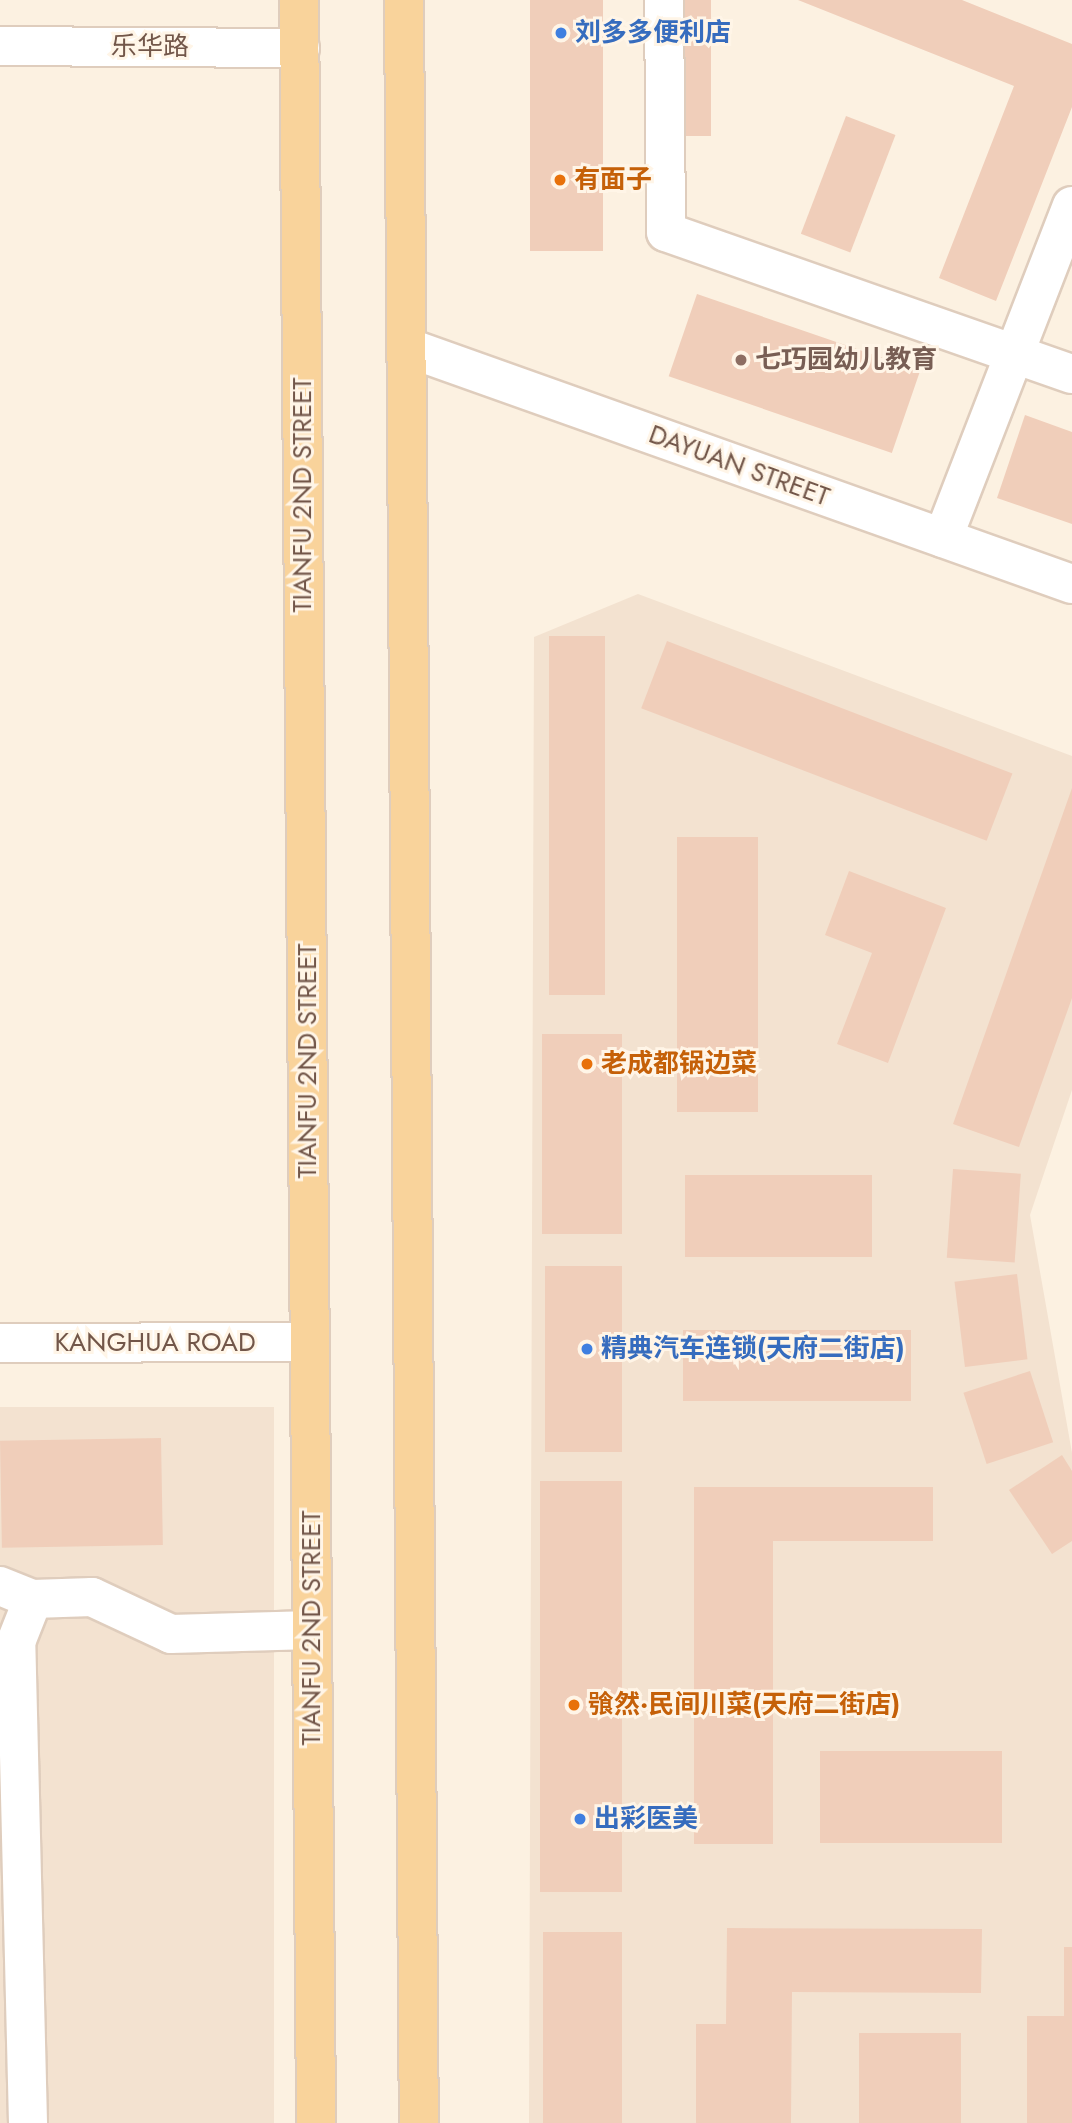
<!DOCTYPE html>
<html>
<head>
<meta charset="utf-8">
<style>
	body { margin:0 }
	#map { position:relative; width:1072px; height:2123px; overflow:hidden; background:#fcf1e1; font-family:Jost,"Noto Sans SC",sans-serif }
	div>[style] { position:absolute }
	.residential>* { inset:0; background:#f3e2d0; transform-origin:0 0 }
	.building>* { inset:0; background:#f0ceba; transform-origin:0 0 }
	.roads { filter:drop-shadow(2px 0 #dfcdbd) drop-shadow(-2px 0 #dfcdbd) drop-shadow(0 2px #dfcdbd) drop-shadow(0 -2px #dfcdbd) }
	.minor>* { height:38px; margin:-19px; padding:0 19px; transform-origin:19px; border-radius:19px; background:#fff }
	.major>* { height:38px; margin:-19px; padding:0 19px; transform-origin:19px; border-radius:19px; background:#f9d39b }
	.dots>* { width:19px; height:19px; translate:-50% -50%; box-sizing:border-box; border:4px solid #fff5e7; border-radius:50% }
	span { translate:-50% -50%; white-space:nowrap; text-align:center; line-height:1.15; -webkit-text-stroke:6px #fff5e7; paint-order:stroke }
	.shop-label { font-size:26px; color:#366cbe; font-weight:700 }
	.left { translate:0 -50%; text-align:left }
	.street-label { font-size:26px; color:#725649 }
	.food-label { font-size:26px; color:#c56008; font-weight:700 }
	.education-label { font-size:26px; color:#785e54; font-weight:700 }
</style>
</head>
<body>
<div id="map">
	<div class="residential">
		<div style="clip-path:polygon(638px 594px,1072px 756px,1072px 1090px,1030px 1215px,1072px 1453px,1072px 2123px,529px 2123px,534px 637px)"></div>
		<div style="left:0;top:1407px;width:274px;height:716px"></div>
	</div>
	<div class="building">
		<div style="left:530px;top:0;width:73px;height:251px"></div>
		<div style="left:675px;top:0;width:36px;height:136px"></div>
		<div style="clip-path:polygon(798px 0,962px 0,1072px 44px,1072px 107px,996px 301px,939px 278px,1014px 86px)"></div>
		<div style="left:846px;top:116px;width:53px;height:126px;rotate:21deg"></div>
		<div style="left:697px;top:294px;width:236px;height:87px;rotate:19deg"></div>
		<div style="clip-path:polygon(1025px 415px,1072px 432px,1072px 524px,997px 498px)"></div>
		<div style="left:549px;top:636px;width:56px;height:359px"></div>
		<div style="left:667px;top:641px;width:370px;height:72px;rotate:21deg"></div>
		<div style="clip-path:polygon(1072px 788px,1072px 998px,1019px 1147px,953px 1124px)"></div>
		<div style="left:677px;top:837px;width:81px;height:275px"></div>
		<div style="clip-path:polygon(849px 871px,946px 908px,888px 1063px,837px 1044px,872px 953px,825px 935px)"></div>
		<div style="left:542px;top:1034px;width:80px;height:200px"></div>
		<div style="left:953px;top:1169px;width:68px;height:89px;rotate:4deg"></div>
		<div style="left:685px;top:1175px;width:187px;height:82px"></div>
		<div style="left:545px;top:1266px;width:77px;height:186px"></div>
		<div style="left:1017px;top:1274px;width:86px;height:63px;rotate:83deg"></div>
		<div style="left:683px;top:1330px;width:228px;height:71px"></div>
		<div style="left:1030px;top:1371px;width:75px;height:70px;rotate:72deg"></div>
		<div style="left:161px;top:1438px;width:107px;height:161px;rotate:89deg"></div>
		<div style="clip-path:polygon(1062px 1455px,1072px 1471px,1072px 1541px,1052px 1554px,1009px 1490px)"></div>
		<div style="left:540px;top:1481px;width:82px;height:411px"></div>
		<div style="clip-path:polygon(694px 1487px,933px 1487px,933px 1541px,773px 1541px,773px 1844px,694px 1844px)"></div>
		<div style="left:820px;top:1751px;width:182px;height:92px"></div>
		<div style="clip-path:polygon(727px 1928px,982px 1929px,981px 1993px,792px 1992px,791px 2123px,696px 2123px,696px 2024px,726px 2024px)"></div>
		<div style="left:543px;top:1932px;width:79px;height:191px"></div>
		<div style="clip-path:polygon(1064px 1947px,1072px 1947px,1072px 2123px,1027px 2123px,1027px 2016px,1064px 2016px)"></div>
		<div style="left:859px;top:2033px;width:102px;height:90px"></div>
	</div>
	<div class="roads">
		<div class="minor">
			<div style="left:664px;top:0;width:232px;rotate:89.5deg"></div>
			<div style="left:666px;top:232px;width:430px;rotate:19.3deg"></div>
			<div style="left:0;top:46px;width:300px;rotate:0.4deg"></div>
			<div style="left:406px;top:347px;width:707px;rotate:19.59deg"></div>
			<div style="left:943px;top:538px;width:356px;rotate:-68.8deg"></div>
			<div style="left:0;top:1343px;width:310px;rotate:-0.2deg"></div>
			<div style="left:0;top:1586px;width:35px;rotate:22deg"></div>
			<div style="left:33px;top:1599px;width:59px;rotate:-1.9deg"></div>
			<div style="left:92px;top:1597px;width:87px;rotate:25.1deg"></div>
			<div style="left:171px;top:1634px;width:141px;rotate:-1.6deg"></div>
			<div style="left:28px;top:2123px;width:481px;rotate:-91.4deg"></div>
			<div style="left:16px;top:1642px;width:46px;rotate:-68.4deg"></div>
		</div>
		<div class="major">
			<div style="left:299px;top:0;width:2123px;rotate:89.54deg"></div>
			<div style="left:404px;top:0;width:2123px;rotate:89.6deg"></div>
		</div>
	</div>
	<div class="dots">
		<div style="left:561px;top:33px;background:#3f7fe0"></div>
		<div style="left:560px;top:180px;background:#e8710a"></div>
		<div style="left:741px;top:360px;background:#8d6e63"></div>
		<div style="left:587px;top:1064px;background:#e8710a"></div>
		<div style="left:587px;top:1349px;background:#3f7fe0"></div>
		<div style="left:574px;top:1705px;background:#e8710a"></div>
		<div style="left:580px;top:1819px;background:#3f7fe0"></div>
	</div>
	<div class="shop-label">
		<span class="left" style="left:575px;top:33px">刘多多便利店</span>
		<span class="left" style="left:601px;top:1349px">精典汽车连锁(天府二街店)</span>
		<span class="left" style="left:594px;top:1819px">出彩医美</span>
	</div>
	<div class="street-label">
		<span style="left:150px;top:47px">乐华路</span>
		<span style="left:739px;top:466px;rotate:20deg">DAYUAN STREET</span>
		<span style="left:303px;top:495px;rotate:-90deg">TIANFU 2ND STREET</span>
		<span style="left:308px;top:1061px;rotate:-90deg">TIANFU 2ND STREET</span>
		<span style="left:155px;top:1343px">KANGHUA ROAD</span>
		<span style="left:312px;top:1628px;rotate:-90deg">TIANFU 2ND STREET</span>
	</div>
	<div class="food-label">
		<span class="left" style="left:574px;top:180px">有面子</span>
		<span class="left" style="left:601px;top:1064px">老成都锅边菜</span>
		<span class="left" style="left:588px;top:1705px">飸然·民间川菜(天府二街店)</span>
	</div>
	<div class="education-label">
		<span class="left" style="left:755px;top:360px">七巧园幼儿教育</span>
	</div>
</div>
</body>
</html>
